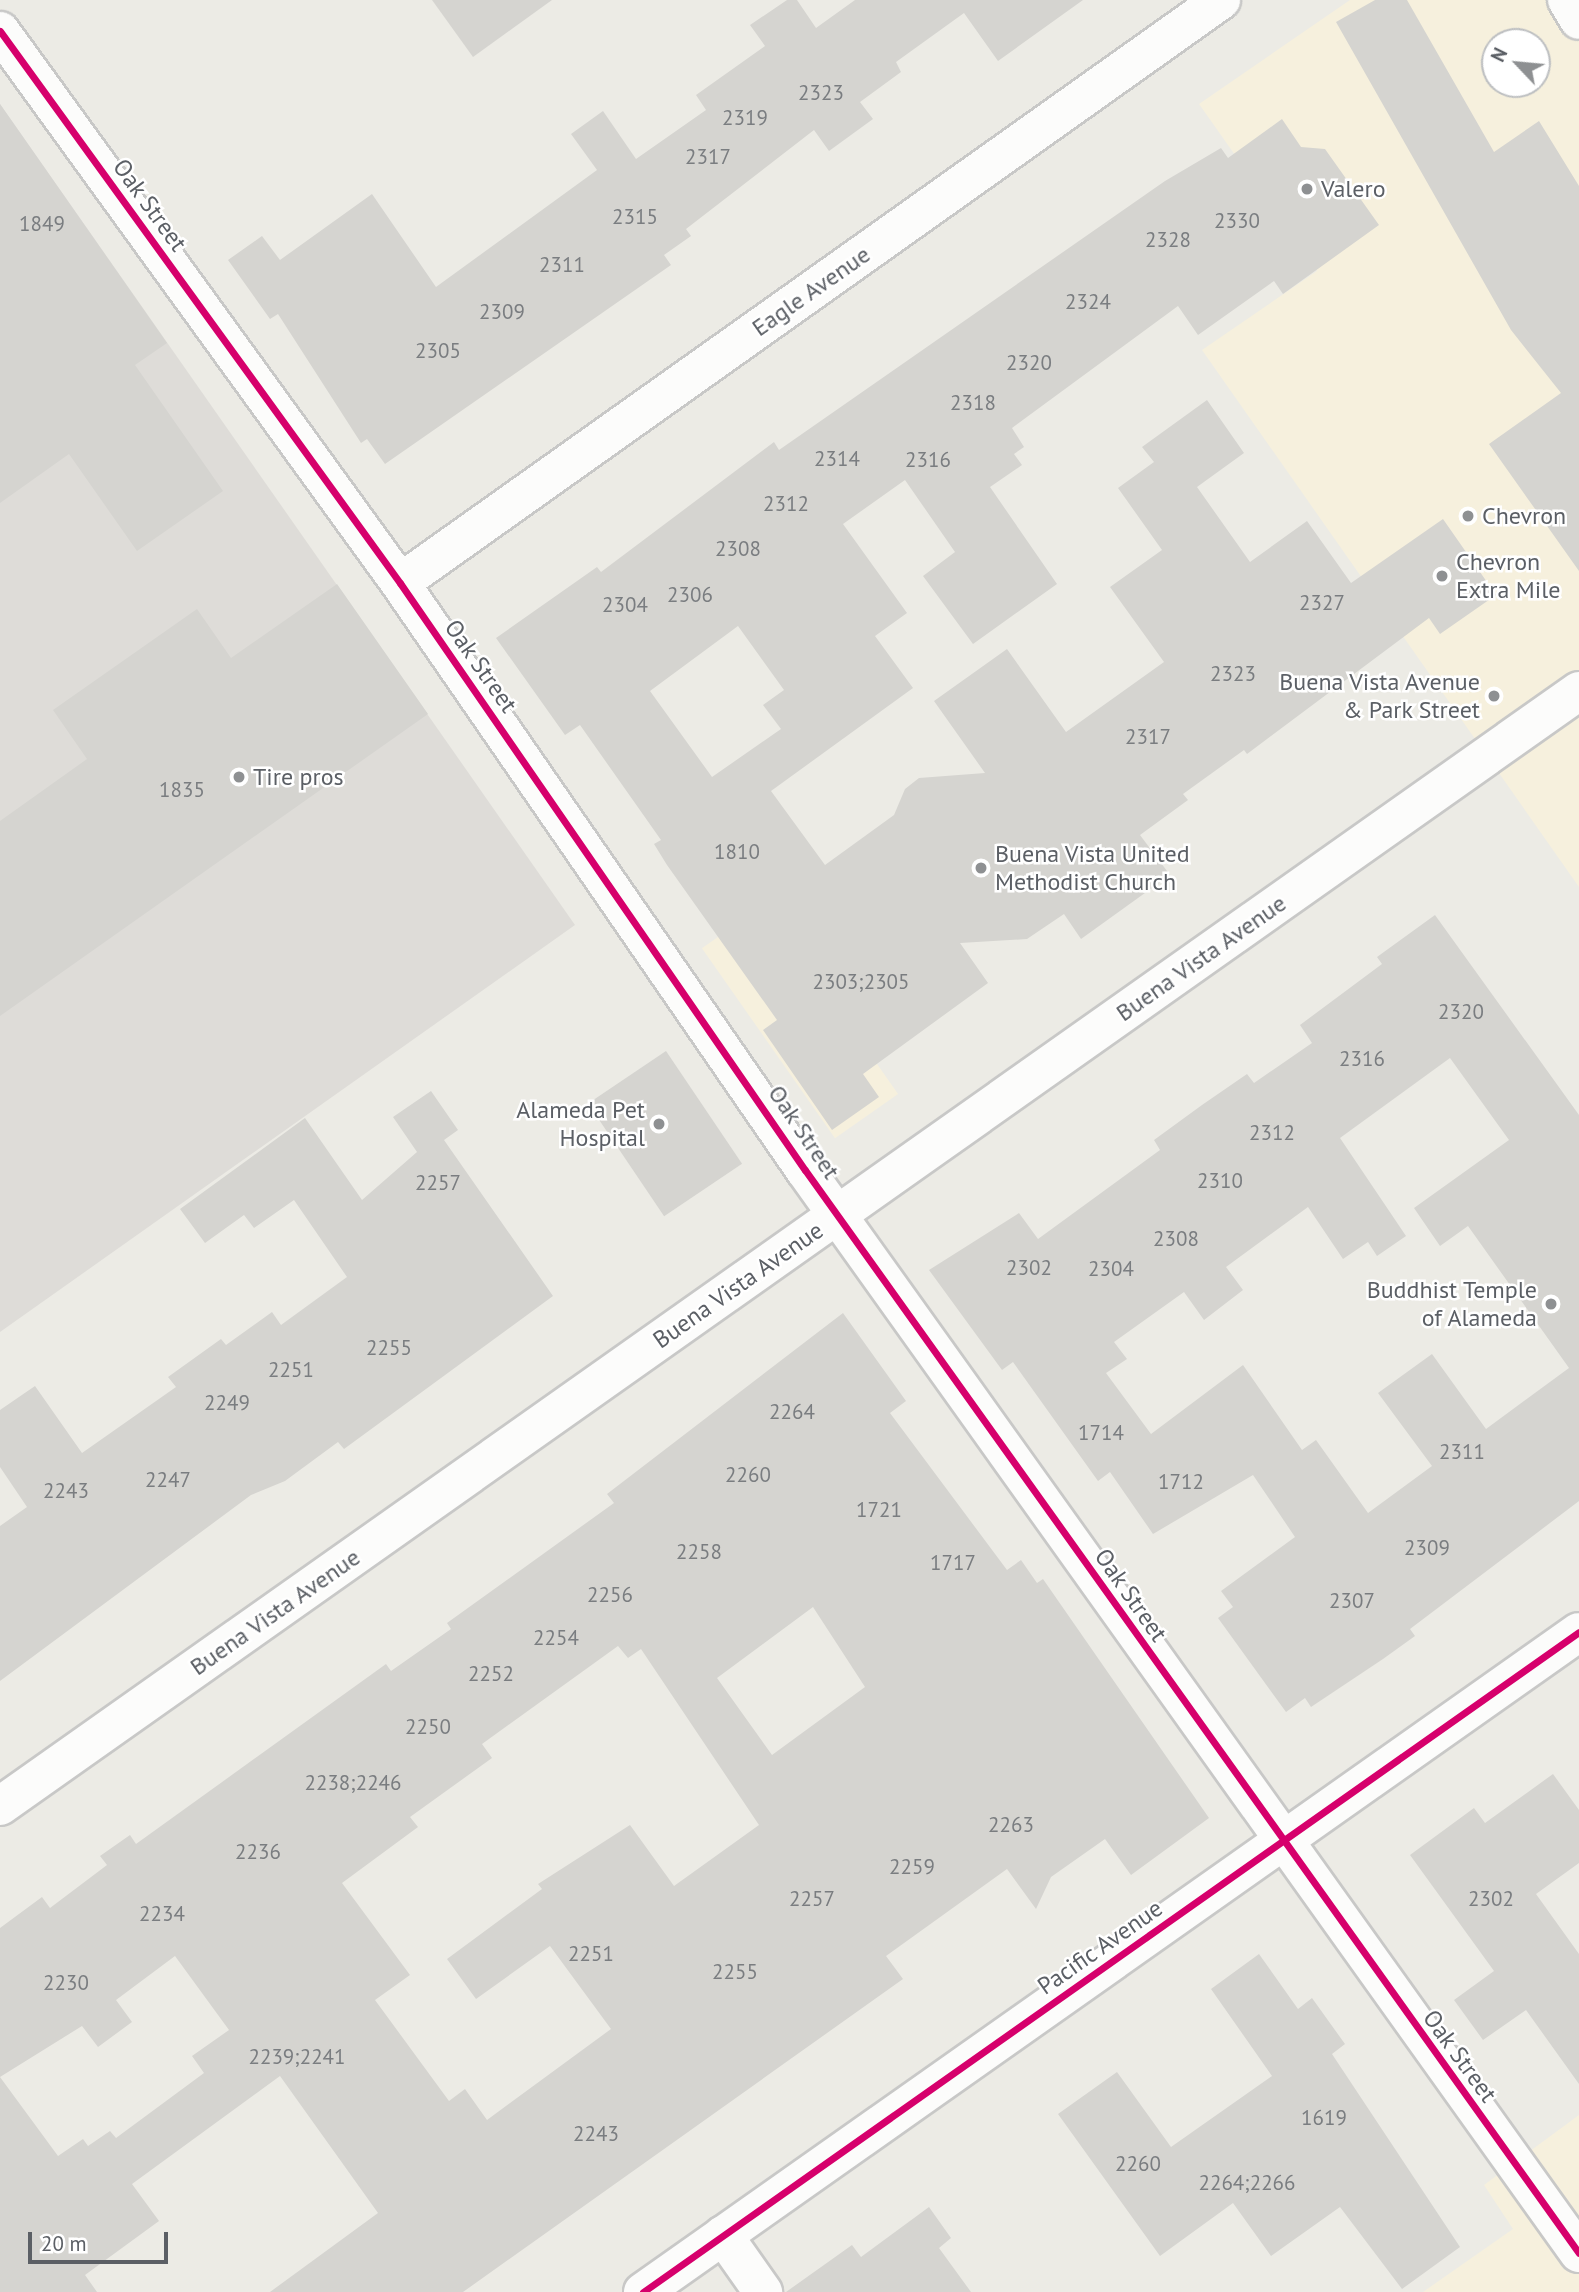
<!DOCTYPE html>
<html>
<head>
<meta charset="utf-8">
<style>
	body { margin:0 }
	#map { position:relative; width:1579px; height:2292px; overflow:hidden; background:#ecebe5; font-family:"PT Sans",sans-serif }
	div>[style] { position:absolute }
	.commercial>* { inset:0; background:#f6f0dd; transform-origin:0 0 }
	.industrial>* { inset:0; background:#dedcd8 }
	.building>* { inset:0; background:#d5d4d0; transform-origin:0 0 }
	.roads { filter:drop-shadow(2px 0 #c8c8c7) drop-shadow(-2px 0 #c8c8c7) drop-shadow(0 2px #c8c8c7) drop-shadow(0 -2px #c8c8c7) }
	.street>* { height:38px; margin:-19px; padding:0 19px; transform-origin:19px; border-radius:19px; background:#fcfcfb }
	.secondary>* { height:38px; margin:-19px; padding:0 19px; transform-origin:19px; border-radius:19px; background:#fcfcfb }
	.cycleway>* { height:7px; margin:-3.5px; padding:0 3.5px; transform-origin:3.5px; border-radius:3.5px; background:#d6006c }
	.dots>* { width:19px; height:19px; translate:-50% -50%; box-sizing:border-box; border:4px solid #fff; border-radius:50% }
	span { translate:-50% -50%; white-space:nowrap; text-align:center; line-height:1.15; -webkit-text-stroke:5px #fff; paint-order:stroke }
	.number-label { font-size:21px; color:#7a7d80 }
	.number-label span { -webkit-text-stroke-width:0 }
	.poi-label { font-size:24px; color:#5b5f65 }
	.left { translate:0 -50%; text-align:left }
	.right { translate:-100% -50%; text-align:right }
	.street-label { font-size:24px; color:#5b5f65 }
	.north { position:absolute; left:1481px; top:28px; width:70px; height:70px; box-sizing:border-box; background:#fff; border:2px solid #bdbfc1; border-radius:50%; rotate:296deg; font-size:19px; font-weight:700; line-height:28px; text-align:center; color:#5b5f65 }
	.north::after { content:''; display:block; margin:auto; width:24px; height:32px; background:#8e9092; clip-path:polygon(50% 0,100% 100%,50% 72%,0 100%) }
	.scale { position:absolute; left:28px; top:2232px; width:140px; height:32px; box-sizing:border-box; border:4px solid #5b5f65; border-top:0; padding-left:9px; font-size:21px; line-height:24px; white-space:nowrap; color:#5b5f65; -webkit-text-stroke:5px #fff; paint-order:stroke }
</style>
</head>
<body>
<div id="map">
	<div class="commercial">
		<div style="clip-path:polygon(evenodd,1350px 0,1579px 0,1579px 887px,1202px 350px,1317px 271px,1199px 104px,1350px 0,1495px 42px,1537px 42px,1537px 84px,1495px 84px,1495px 42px)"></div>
		<div style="left:765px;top:904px;width:232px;height:77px;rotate:55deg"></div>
		<div style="clip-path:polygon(1579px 2115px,1579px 2292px,1423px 2292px,1513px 2229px,1484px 2185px)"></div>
	</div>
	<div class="industrial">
		<div style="clip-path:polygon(0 104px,575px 925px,0 1332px)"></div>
	</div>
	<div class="building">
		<div style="clip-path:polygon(432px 0,552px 0,473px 57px)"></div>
		<div style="clip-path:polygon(787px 0,797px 0,816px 28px,855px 0,1083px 0,998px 61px,964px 13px,896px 62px,901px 72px,860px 102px,873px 119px,829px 151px,814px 130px,686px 229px,691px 236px,664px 255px,671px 265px,385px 464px,367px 439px,361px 443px,278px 314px,270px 319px,228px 260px,262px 236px,280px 260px,372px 194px,436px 287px,597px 170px,571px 134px,603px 111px,636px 159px,706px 110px,696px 95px,765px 46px,750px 25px)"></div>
		<div style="clip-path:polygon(1375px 0,1407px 0,1494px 152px,1539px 121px,1579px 186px,1579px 571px,1489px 444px,1561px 393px,1511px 330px,1336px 22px)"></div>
		<div style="clip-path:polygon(0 104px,167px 343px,135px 365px,223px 491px,137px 551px,69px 454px,0 503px)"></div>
		<div style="clip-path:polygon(evenodd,1282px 119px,1301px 147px,1325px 149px,1379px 225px,1283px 294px,1274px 281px,1198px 335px,1178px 306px,1012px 428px,1024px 447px,1014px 454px,1022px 465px,990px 487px,1057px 584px,973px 644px,923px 576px,955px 552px,905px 480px,843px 524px,907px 613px,875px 636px,913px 688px,771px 791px,825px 865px,894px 815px,905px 789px,919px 778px,985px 773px,934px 701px,1007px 649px,1066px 732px,1164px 662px,1110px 587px,1162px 550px,1118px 488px,1154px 462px,1142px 447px,1207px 400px,1244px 453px,1197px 487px,1250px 562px,1307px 521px,1351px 583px,1443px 519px,1496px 595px,1440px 634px,1429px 618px,1247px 754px,1244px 750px,1183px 794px,1188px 800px,1140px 835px,1170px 875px,1081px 939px,1064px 914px,1027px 939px,960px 943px,988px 983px,863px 1074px,879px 1097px,832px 1130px,763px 1030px,777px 1020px,667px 865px,654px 844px,661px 840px,580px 725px,565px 735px,496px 638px,597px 567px,601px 572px,774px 442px,779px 450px,1165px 181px,1221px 148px,1228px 158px,1282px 119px,738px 626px,784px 690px,763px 705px,781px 729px,712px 777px,650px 691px,738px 626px)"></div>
		<div style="clip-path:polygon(337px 584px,428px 714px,0 1016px,0 821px,87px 759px,53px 710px,197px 609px,231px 658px)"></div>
		<div style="clip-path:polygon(evenodd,1435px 915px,1579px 1115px,1579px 1501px,1410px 1629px,1415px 1636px,1383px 1659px,1311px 1707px,1305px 1698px,1286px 1712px,1218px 1618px,1233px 1607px,1221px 1591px,1295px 1537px,1253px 1475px,1153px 1534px,1110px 1472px,1098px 1481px,1013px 1362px,1002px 1370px,929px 1270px,1019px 1213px,1038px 1239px,1160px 1150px,1154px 1140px,1202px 1105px,1247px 1074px,1254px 1083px,1312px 1043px,1300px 1025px,1382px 964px,1377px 957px,1435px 915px,1450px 1058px,1509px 1140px,1414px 1208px,1440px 1246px,1468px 1226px,1569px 1368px,1486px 1429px,1432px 1354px,1378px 1393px,1432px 1466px,1368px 1513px,1316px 1440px,1302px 1450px,1243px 1365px,1151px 1434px,1106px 1373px,1127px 1359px,1114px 1342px,1184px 1292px,1204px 1320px,1243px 1290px,1226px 1267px,1308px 1207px,1343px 1259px,1368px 1242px,1377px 1256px,1406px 1236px,1340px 1138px,1450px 1058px)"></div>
		<div style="left:666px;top:1051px;width:136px;height:94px;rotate:56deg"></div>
		<div style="clip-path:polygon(431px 1091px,458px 1130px,444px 1140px,553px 1296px,344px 1449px,338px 1442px,285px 1481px,251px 1495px,0 1681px,0 1526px,27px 1507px,0 1467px,0 1410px,35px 1386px,82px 1453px,176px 1387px,168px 1377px,221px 1339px,226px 1345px,272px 1312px,281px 1325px,347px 1277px,294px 1200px,254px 1228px,244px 1215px,205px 1243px,180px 1209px,305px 1118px,362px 1200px,417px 1152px,393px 1117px)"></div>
		<div style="clip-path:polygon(evenodd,843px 1313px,906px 1401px,890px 1413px,1007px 1570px,1021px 1560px,1037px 1583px,1043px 1579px,1209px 1818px,1131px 1875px,1105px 1839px,1051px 1877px,1036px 1909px,1007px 1869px,886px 1956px,903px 1979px,463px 2292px,270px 2292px,378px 2213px,280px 2076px,132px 2184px,159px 2221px,85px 2275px,97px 2292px,0 2292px,0 1928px,42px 1897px,50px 1908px,107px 1865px,100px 1856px,130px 1835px,136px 1844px,386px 1664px,391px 1671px,451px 1629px,447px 1623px,614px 1503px,607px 1494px,843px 1313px,813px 1607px,865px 1687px,772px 1755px,717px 1678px,813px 1607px,843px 1313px,618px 1646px,628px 1658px,641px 1649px,759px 1825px,674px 1886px,630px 1825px,538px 1884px,542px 1889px,447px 1959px,476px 1999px,550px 1946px,611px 2029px,487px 2120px,465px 2089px,449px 2101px,375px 2000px,410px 1975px,342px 1883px,418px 1827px,410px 1817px,492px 1758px,482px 1744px,618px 1646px,843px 1313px,175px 1956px,229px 2030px,192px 2056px,204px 2073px,116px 2138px,110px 2131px,88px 2146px,83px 2139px,58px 2156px,0 2077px,82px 2026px,98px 2047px,132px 2022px,116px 2000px,175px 1956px)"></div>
		<div style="clip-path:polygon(1553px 1774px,1579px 1810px,1579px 1863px,1536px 1894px,1579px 1954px,1579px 2084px,1526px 2010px,1483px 2040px,1454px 2000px,1494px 1971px,1410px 1855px,1474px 1808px,1485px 1823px)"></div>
		<div style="clip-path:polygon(1259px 1954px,1298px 2009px,1312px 1998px,1345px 2044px,1332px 2054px,1460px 2247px,1402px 2289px,1340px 2207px,1271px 2256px,1233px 2203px,1160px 2256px,1058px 2114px,1117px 2072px,1171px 2147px,1272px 2076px,1211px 1989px)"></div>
		<div style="clip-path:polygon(929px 2207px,951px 2238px,939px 2248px,971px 2292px,786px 2292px,852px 2245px,861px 2257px)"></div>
	</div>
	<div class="roads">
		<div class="street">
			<div style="left:0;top:31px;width:682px;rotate:54.07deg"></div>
			<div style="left:400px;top:583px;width:713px;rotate:55.4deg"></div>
			<div style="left:805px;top:1170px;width:1331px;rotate:54.45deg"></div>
			<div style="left:400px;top:583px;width:1007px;rotate:-35.38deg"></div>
			<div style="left:0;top:1806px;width:1933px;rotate:-35.23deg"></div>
			<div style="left:723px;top:2235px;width:70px;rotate:54.9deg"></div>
			<div style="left:643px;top:2292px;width:1145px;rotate:-35.19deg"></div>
		</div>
		<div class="secondary">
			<div style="left:1567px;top:0;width:23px;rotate:59deg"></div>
		</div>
	</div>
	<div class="cycleway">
		<div style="left:0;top:31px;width:682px;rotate:54.07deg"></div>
		<div style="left:400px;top:583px;width:713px;rotate:55.4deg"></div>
		<div style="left:805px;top:1170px;width:1331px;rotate:54.45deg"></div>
		<div style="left:643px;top:2292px;width:1145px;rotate:-35.19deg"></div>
	</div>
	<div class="dots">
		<div style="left:1307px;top:189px;background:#8e9092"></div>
		<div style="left:1468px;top:516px;background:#8e9092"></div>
		<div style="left:1442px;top:576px;background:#8e9092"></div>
		<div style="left:1494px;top:696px;background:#8e9092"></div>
		<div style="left:239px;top:777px;background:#8e9092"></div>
		<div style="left:981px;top:868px;background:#8e9092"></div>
		<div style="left:659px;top:1124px;background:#8e9092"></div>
		<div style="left:1551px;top:1304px;background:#8e9092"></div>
	</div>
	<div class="number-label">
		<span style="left:821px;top:93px">2323</span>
		<span style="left:745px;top:118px">2319</span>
		<span style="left:708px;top:157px">2317</span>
		<span style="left:635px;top:217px">2315</span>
		<span style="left:1237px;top:221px">2330</span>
		<span style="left:42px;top:224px">1849</span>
		<span style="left:1168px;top:240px">2328</span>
		<span style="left:562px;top:265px">2311</span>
		<span style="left:1088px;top:302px">2324</span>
		<span style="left:502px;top:312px">2309</span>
		<span style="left:438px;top:351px">2305</span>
		<span style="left:1029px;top:363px">2320</span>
		<span style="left:973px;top:403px">2318</span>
		<span style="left:837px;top:459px">2314</span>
		<span style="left:928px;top:460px">2316</span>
		<span style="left:786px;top:504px">2312</span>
		<span style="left:738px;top:549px">2308</span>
		<span style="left:690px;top:595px">2306</span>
		<span style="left:1322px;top:603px">2327</span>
		<span style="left:625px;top:605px">2304</span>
		<span style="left:1233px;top:674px">2323</span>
		<span style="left:1148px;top:737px">2317</span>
		<span style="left:182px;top:790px">1835</span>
		<span style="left:737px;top:852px">1810</span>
		<span style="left:861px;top:982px">2303;2305</span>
		<span style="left:1461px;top:1012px">2320</span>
		<span style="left:1362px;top:1059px">2316</span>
		<span style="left:1272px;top:1133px">2312</span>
		<span style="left:1220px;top:1181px">2310</span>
		<span style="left:438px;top:1183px">2257</span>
		<span style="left:1176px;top:1239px">2308</span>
		<span style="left:1029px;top:1268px">2302</span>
		<span style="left:1111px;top:1269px">2304</span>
		<span style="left:389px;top:1348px">2255</span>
		<span style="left:291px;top:1370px">2251</span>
		<span style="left:227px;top:1403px">2249</span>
		<span style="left:792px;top:1412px">2264</span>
		<span style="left:1101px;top:1433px">1714</span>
		<span style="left:1462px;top:1452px">2311</span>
		<span style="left:748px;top:1475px">2260</span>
		<span style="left:168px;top:1480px">2247</span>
		<span style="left:1181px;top:1482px">1712</span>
		<span style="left:66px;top:1491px">2243</span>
		<span style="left:879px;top:1510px">1721</span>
		<span style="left:1427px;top:1548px">2309</span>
		<span style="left:699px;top:1552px">2258</span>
		<span style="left:953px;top:1563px">1717</span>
		<span style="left:610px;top:1595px">2256</span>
		<span style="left:1352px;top:1601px">2307</span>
		<span style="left:556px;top:1638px">2254</span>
		<span style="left:491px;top:1674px">2252</span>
		<span style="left:428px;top:1727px">2250</span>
		<span style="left:353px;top:1783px">2238;2246</span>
		<span style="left:1011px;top:1825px">2263</span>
		<span style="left:258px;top:1852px">2236</span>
		<span style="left:912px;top:1867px">2259</span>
		<span style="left:812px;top:1899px">2257</span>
		<span style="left:1491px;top:1899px">2302</span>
		<span style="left:162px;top:1914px">2234</span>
		<span style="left:591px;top:1954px">2251</span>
		<span style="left:735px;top:1972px">2255</span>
		<span style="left:66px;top:1983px">2230</span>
		<span style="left:297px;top:2057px">2239;2241</span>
		<span style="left:1324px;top:2118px">1619</span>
		<span style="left:596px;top:2134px">2243</span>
		<span style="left:1138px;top:2164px">2260</span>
		<span style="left:1247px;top:2183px">2264;2266</span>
	</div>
	<div class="poi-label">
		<span class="left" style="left:1321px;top:189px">Valero</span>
		<span class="left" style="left:1482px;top:516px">Chevron</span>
		<span class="left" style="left:1456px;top:576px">Chevron<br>Extra Mile</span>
		<span class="right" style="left:1480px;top:696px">Buena Vista Avenue<br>&amp; Park Street</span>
		<span class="left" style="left:253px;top:777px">Tire pros</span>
		<span class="left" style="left:995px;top:868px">Buena Vista United<br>Methodist Church</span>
		<span class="right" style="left:645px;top:1124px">Alameda Pet<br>Hospital</span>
		<span class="right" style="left:1537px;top:1304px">Buddhist Temple<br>of Alameda</span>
	</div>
	<div class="street-label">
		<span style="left:150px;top:205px;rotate:54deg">Oak Street</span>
		<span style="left:811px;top:291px;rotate:-35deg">Eagle Avenue</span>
		<span style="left:481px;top:666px;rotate:55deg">Oak Street</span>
		<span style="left:1201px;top:958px;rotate:-35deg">Buena Vista Avenue</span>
		<span style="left:804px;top:1132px;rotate:56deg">Oak Street</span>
		<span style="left:738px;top:1285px;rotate:-35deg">Buena Vista Avenue</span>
		<span style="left:1131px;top:1595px;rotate:55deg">Oak Street</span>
		<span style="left:275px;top:1612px;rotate:-35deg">Buena Vista Avenue</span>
		<span style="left:1100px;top:1947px;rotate:-35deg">Pacific Avenue</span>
		<span style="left:1460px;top:2056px;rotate:54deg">Oak Street</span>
	</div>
	<div class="north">N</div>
	<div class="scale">20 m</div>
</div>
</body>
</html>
